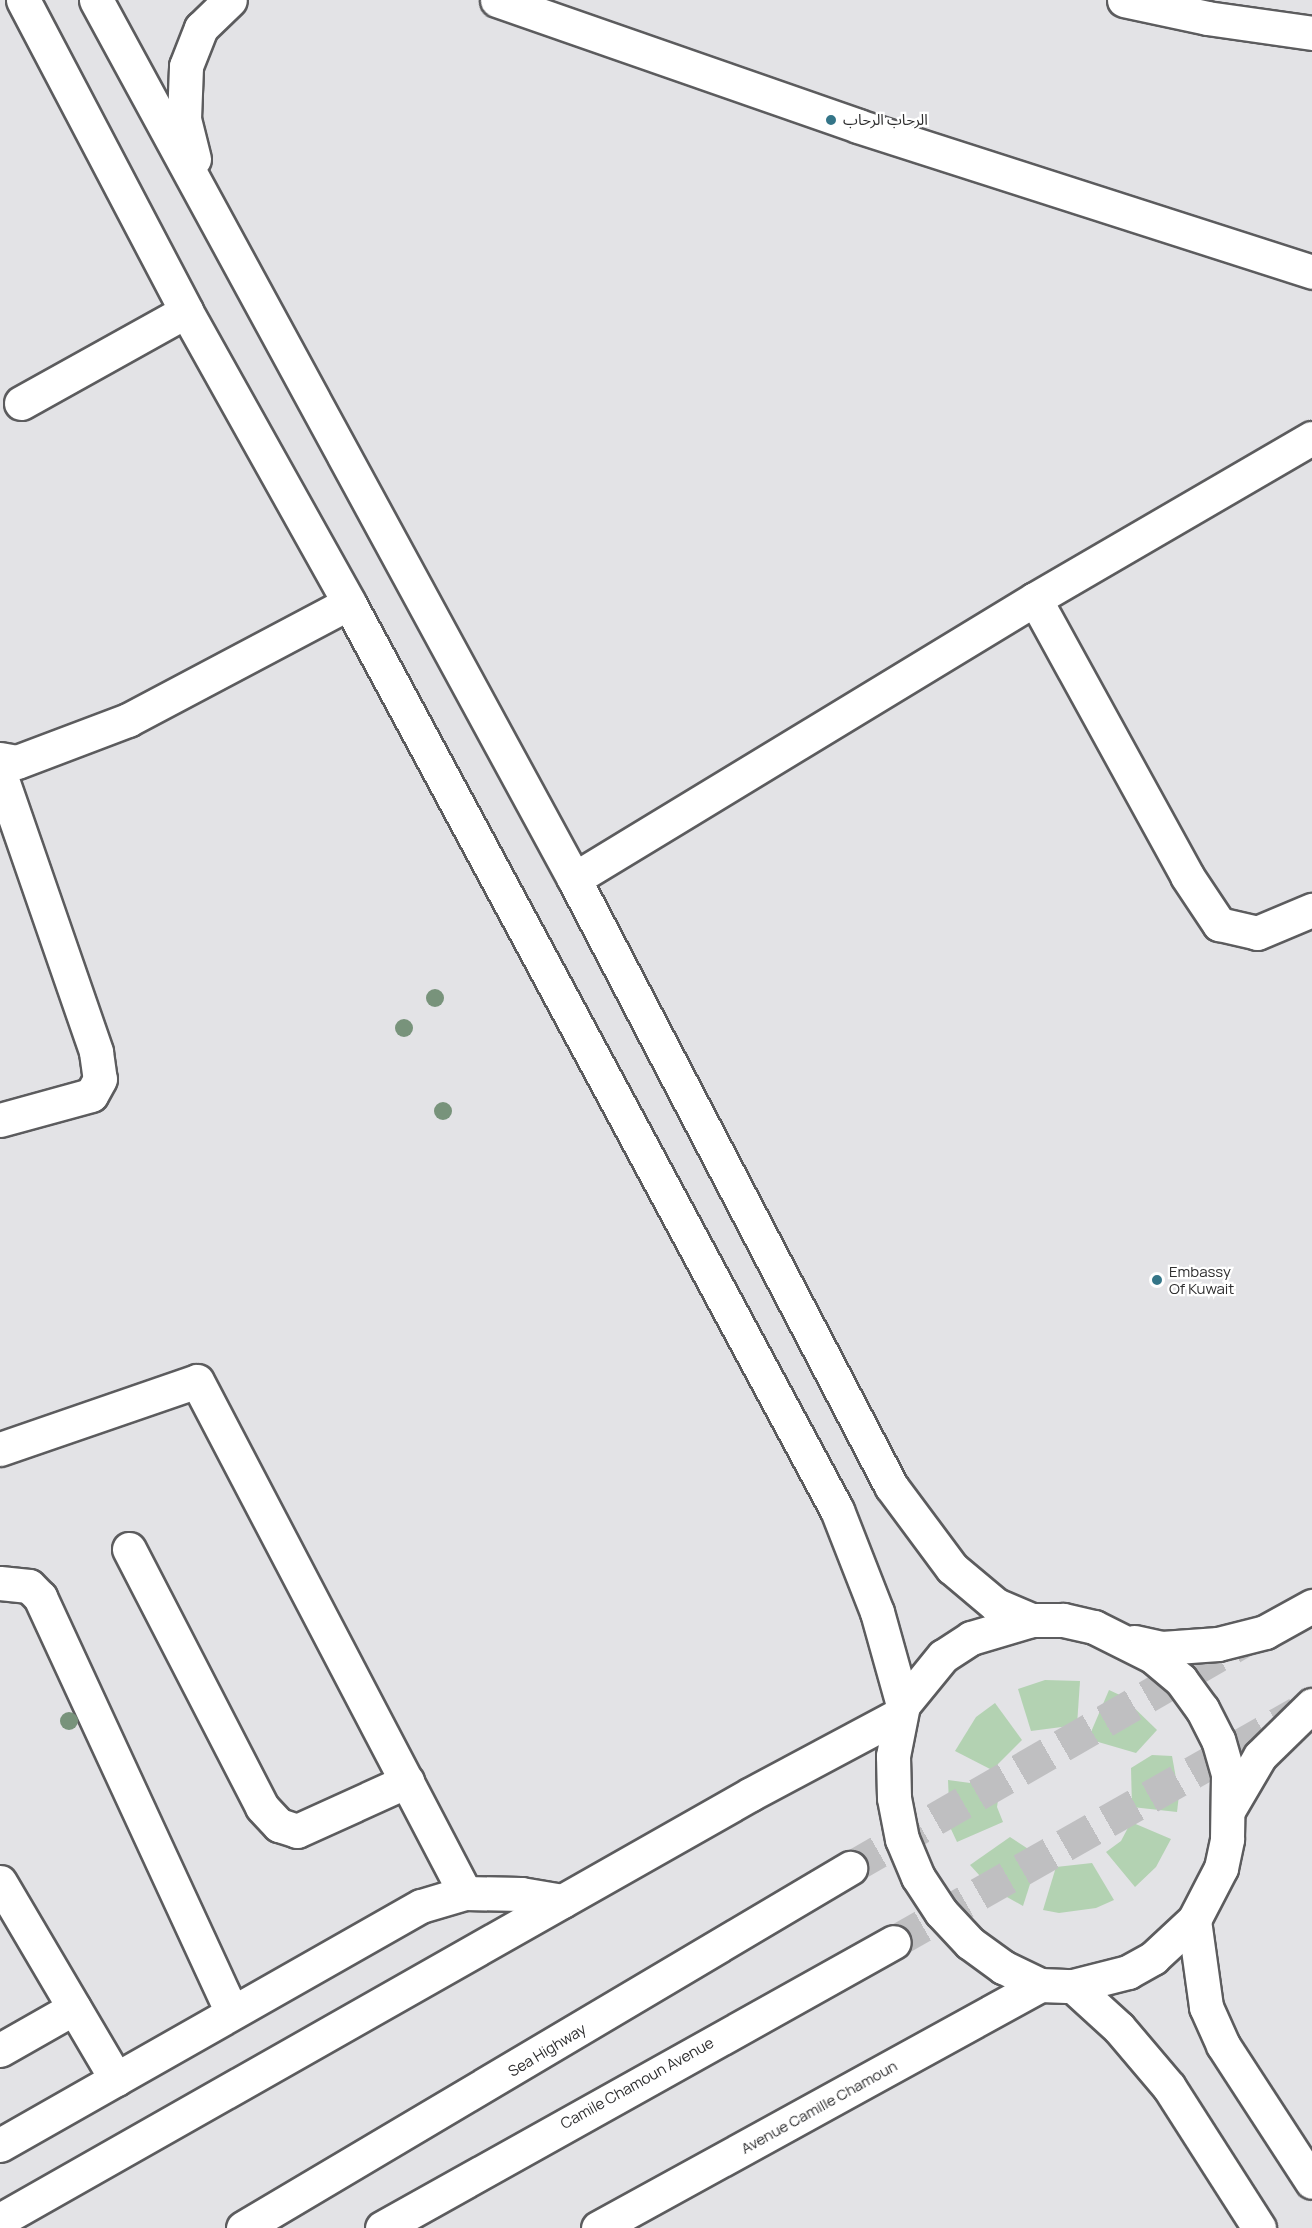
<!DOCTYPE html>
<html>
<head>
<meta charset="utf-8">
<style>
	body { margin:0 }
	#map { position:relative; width:1312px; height:2228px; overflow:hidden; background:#e3e3e6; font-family:Manrope,"Noto Sans Arabic",sans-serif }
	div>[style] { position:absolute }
	.green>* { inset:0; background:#b3d2b2 }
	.highway-tunnel>* { height:33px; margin-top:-16.5px; transform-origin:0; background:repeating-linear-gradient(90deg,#bfbfc1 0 33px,transparent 0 49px) }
	.roads { filter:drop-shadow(2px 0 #5c5c5e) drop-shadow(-2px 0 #5c5c5e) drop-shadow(0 2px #5c5c5e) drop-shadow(0 -2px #5c5c5e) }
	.minor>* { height:33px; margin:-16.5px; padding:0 16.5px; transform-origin:16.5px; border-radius:16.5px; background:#fff }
	.major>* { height:33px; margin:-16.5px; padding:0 16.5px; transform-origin:16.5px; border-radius:16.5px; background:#fff }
	.highway>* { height:33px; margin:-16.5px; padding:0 16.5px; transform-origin:16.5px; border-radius:16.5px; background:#fff }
	.trees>* { width:18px; height:18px; margin:-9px; border-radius:50%; background:#78937b }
	.dots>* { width:16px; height:16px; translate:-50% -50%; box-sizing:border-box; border:3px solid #fff; border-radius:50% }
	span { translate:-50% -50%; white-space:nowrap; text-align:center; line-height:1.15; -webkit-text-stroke:4.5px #fff; paint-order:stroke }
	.poi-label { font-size:15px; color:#2e2e2f }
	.left { translate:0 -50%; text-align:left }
	.street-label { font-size:15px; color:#2e2e2f }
</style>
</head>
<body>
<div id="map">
	<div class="green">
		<div style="clip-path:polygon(1045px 1680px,1080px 1681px,1077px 1725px,1031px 1731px,1018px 1689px)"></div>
		<div style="clip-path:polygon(1109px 1690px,1122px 1696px,1157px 1730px,1136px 1753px,1088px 1739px)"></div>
		<div style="clip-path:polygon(995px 1703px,1022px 1740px,992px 1770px,955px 1751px,976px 1717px)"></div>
		<div style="clip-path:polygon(1152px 1755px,1172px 1756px,1179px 1795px,1177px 1812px,1132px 1807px,1131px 1768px)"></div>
		<div style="clip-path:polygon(948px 1780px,1000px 1787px,997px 1807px,1003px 1822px,957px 1842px,950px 1827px)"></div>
		<div style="clip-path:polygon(1131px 1822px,1171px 1839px,1156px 1867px,1135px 1887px,1106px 1852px,1121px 1841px)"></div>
		<div style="clip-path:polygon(1010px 1837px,1039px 1856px,1023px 1906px,991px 1888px,970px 1865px)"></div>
		<div style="clip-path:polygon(1092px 1863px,1114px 1900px,1096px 1908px,1059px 1913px,1043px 1910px,1056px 1867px)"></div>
	</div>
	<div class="highway-tunnel">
		<div style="left:850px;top:1868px;width:460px;rotate:-30deg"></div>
		<div style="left:894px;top:1942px;width:464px;rotate:-29.6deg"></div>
	</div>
	<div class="roads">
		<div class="minor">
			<div style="left:497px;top:0;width:382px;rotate:19.2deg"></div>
			<div style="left:858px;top:126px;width:477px;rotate:17.8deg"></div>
			<div style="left:1124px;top:0;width:85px;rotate:12.2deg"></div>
			<div style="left:1207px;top:18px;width:106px;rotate:8.1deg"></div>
			<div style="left:21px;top:403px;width:189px;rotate:-29.1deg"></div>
			<div style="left:1035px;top:599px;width:316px;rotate:61.2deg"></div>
			<div style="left:1187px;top:876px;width:58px;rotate:56.3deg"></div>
			<div style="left:1219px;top:924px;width:39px;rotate:13deg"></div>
			<div style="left:1257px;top:933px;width:60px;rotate:-22.7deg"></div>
			<div style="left:0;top:759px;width:17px;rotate:10deg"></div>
			<div style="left:17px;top:762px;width:119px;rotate:-20.7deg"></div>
			<div style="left:128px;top:720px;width:250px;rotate:-27.9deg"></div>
			<div style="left:0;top:774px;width:294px;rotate:70.9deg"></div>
			<div style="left:96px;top:1052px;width:27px;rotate:82deg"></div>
			<div style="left:100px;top:1079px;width:18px;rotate:119deg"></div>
			<div style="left:91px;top:1095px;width:94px;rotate:164.6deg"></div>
			<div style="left:574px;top:879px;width:539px;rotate:-31.27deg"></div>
			<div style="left:1035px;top:599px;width:320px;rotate:-30.2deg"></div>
			<div style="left:0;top:1449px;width:208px;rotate:-19deg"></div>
			<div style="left:197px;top:1381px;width:578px;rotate:62.37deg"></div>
			<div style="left:129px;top:1549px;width:290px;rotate:62.7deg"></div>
			<div style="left:262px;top:1807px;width:25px;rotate:47deg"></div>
			<div style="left:279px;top:1825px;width:19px;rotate:18deg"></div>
			<div style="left:297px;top:1831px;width:121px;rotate:-24.4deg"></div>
			<div style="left:0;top:1583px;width:29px;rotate:6deg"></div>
			<div style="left:29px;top:1586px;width:16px;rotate:45deg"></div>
			<div style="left:40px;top:1597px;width:457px;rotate:65.2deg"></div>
			<div style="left:0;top:1882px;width:229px;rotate:59.5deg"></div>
			<div style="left:0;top:2050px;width:85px;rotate:-29.6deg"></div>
			<div style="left:0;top:2145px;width:484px;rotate:-29.6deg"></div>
			<div style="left:421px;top:1906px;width:46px;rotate:-16.5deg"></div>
			<div style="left:465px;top:1893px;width:56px;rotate:1deg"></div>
			<div style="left:521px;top:1894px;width:42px;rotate:9.7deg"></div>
		</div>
		<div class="major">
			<div style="left:23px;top:0;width:351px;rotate:62.3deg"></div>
			<div style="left:186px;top:311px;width:334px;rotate:60.8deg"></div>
			<div style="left:349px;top:603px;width:1030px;rotate:61.72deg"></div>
			<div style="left:837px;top:1510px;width:110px;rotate:68.6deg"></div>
			<div style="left:877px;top:1612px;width:97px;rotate:74.4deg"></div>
			<div style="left:903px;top:1705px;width:52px;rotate:101.1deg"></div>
			<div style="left:893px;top:1756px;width:42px;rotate:88.6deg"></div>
			<div style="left:894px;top:1798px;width:42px;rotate:79deg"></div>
			<div style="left:902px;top:1839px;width:41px;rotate:67.2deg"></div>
			<div style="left:918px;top:1877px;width:42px;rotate:56.7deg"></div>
			<div style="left:941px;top:1912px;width:42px;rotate:46.9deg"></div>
			<div style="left:970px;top:1943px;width:41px;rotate:36deg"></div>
			<div style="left:1003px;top:1967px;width:41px;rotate:25.9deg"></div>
			<div style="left:1040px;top:1985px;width:33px;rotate:2deg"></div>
			<div style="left:1073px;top:1986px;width:57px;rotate:-14.3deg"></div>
			<div style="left:1128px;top:1972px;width:29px;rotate:-29deg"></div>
			<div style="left:1153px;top:1958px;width:56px;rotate:-42.8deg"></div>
			<div style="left:1194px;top:1920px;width:59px;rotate:-62.6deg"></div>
			<div style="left:1221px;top:1868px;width:30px;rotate:-78deg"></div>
			<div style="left:1227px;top:1839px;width:65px;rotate:-89.1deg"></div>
			<div style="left:1228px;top:1774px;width:35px;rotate:-106deg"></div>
			<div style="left:1218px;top:1740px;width:35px;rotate:-117deg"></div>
			<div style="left:1202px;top:1709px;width:36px;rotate:-126deg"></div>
			<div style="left:1181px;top:1680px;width:35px;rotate:-140deg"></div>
			<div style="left:1154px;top:1657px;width:67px;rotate:-153.4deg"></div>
			<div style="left:1094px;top:1627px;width:32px;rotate:-167deg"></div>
			<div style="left:1063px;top:1620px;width:31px;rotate:180deg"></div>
			<div style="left:1032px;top:1620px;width:64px;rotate:163.6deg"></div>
			<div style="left:971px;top:1638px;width:33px;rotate:147deg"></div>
			<div style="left:943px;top:1656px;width:63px;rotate:129.2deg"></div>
			<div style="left:96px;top:0;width:1001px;rotate:61.46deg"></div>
			<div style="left:574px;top:879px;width:685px;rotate:62.42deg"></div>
			<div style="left:891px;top:1486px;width:102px;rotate:53.4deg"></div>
			<div style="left:952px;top:1568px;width:57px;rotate:40.1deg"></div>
			<div style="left:996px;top:1605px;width:39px;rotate:23deg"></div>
			<div style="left:194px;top:159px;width:41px;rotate:-104deg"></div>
			<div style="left:184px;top:119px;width:53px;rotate:-87.8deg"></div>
			<div style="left:186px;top:66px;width:41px;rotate:-68.5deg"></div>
			<div style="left:201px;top:28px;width:40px;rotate:-44deg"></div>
			<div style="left:1134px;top:1642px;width:29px;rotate:12deg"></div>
			<div style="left:1162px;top:1648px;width:56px;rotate:-4.1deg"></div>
			<div style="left:1218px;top:1644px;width:49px;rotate:-14.3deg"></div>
			<div style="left:1265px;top:1632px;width:54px;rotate:-29deg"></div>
			<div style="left:1229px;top:1809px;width:61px;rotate:-59.7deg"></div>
			<div style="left:1260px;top:1756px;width:73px;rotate:-44.4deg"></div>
			<div style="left:1194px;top:1920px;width:88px;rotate:82.1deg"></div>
			<div style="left:1206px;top:2007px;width:42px;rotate:65.9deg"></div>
			<div style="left:1223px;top:2045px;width:163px;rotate:57deg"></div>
			<div style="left:1073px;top:1986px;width:62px;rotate:42.4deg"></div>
			<div style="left:1119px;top:2028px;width:77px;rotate:49.7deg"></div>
			<div style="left:1169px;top:2087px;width:167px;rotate:57.4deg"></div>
			<div style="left:0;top:2220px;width:863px;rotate:-29.56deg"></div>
			<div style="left:751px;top:1794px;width:168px;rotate:-28.1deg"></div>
			<div style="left:598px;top:2228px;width:504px;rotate:-28.8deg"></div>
		</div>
		<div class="highway">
			<div style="left:243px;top:2228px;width:706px;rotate:-30.67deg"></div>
			<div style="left:382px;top:2228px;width:586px;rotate:-29.19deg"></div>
		</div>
	</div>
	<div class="trees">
		<div style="left:435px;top:998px"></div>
		<div style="left:404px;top:1028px"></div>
		<div style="left:443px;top:1111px"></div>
		<div style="left:69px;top:1721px"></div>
	</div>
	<div class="dots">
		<div style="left:831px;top:120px;background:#347588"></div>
		<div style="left:1157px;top:1280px;background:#347588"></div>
	</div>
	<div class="poi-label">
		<span class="left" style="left:843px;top:120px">الرحاب الرحاب</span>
		<span class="left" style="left:1169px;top:1280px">Embassy<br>Of Kuwait</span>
	</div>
	<div class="street-label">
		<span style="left:547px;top:2050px;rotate:-31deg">Sea Highway</span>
		<span style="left:637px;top:2083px;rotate:-29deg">Camile Chamoun Avenue</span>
		<span style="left:819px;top:2107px;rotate:-29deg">Avenue Camille Chamoun</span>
	</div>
</div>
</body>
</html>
